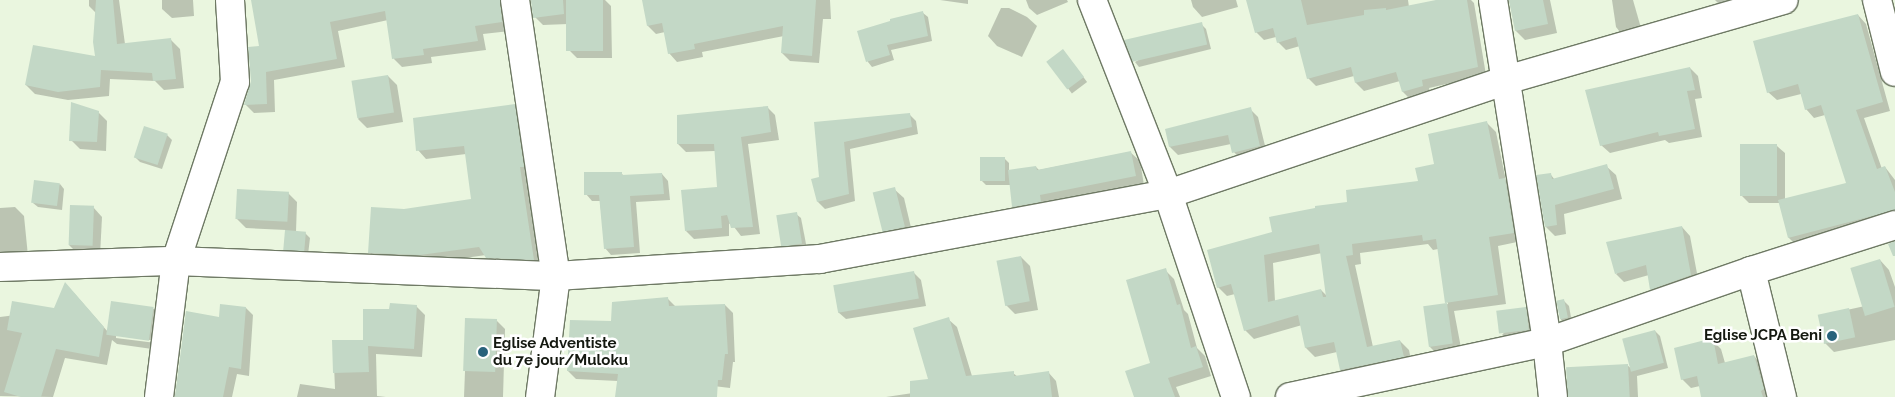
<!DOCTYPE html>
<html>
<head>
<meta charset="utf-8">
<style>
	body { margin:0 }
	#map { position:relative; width:1895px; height:397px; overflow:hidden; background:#eaf6df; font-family:Raleway,sans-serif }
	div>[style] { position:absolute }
	.shadow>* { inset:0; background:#0003; transform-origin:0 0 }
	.building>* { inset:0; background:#c3d8c6; transform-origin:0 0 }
	.roads { filter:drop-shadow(1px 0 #6e7964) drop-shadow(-1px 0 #6e7964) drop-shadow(0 1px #6e7964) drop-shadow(0 -1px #6e7964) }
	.minor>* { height:28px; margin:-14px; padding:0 14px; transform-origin:14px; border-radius:14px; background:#fff }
	.dots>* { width:14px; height:14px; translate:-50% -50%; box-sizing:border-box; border:2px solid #fff; border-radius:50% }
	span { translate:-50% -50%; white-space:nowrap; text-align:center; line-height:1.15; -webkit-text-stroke:5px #fff; paint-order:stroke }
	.poi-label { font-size:15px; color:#141810; font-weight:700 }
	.right { translate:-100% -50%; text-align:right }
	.left { translate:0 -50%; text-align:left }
</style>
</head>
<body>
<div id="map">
	<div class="shadow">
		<div style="clip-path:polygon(89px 0,119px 0,125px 44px,171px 40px,180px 49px,184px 88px,164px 90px,155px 81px,110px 79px,109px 96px,68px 100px,35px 94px,26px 85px,96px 58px,96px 13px,89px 6px)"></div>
		<div style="clip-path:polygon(162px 0,193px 0,194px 16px,172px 18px,162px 9px)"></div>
		<div style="clip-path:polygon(252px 0,501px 0,508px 7px,511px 31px,483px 34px,486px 50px,431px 57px,432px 63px,402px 67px,394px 59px,388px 20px,338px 31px,345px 67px,274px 80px,275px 112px,254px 113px,245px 104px,261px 48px)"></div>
		<div style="clip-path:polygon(531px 0,605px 0,611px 6px,612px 58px,577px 58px,569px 50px,568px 24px,543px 25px,535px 17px)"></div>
		<div style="clip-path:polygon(644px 0,830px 0,831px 19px,823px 19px,819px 63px,790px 61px,782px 53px,784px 36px,702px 52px,703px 57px,677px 62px,669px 53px,665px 32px,656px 34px,648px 26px)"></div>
		<div style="clip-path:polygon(940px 0,968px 0,968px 4px)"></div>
		<div style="clip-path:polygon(1026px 0,1067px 0,1068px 2px,1037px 15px,1029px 8px)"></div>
		<div style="clip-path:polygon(1191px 0,1236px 0,1238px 7px,1202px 17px,1193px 7px)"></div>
		<div style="clip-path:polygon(1248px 0,1408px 0,1409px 7px,1442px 0,1471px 0,1474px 3px,1486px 75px,1429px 88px,1431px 94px,1411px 100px,1403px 92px,1400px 81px,1364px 91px,1356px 83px,1354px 76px,1316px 86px,1308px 78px,1300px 46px,1286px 50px,1278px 42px,1276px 37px,1264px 40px,1256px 32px)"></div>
		<div style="clip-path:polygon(1509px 0,1550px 0,1557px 33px,1525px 40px,1516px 31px)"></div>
		<div style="clip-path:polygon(1612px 0,1633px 0,1641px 28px,1620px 32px,1616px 27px)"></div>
		<div style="clip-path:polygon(1715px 0,1754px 0,1724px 9px)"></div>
		<div style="clip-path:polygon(1001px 8px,1009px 8px,1027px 17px,1037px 26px,1022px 57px,997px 46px,988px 36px)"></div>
		<div style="clip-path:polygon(923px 13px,928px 17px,932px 41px,891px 50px,894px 60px,872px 67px,868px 62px,858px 32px)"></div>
		<div style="clip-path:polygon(1858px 15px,1866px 24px,1890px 111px,1864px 118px,1882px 169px,1885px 167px,1895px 180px,1895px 219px,1797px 246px,1789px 238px,1780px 203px,1749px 203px,1741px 195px,1777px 146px,1785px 153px,1785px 199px,1848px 184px,1825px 115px,1814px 118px,1806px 109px,1801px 94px,1777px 100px,1768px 92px)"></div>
		<div style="clip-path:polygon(1201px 24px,1206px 29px,1211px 49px,1139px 67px,1135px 62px)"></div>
		<div style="left:1063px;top:50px;width:40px;height:19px;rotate:53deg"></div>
		<div style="clip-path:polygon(1690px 68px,1698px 76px,1702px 98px,1695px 99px,1702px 137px,1669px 143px,1665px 140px,1610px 153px,1601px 145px)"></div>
		<div style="clip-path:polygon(388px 76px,397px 85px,403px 122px,367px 128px,358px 119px)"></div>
		<div style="clip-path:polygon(514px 106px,523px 114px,542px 267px,496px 266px,486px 255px,429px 263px,378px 261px,369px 252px,404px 210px,473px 200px,466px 154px,426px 159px,418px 150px)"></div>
		<div style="clip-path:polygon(767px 107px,775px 115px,779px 140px,748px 144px,760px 234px,741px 236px,731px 223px,729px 224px,729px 236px,694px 239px,686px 231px,719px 188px,715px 151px,686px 152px,678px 144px)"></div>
		<div style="clip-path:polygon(1250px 109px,1258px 117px,1267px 154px,1241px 160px,1234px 152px,1231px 144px,1178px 155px,1170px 147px,1166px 130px)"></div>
		<div style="clip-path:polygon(98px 112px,107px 121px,106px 151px,80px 149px,71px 140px)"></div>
		<div style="clip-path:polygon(909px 114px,916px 121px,918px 134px,850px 149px,855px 201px,825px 209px,818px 202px,820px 178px,815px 123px)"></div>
		<div style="clip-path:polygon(evenodd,1487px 123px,1496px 132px,1506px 181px,1514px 189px,1522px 241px,1498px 246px,1506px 304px,1454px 311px,1462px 353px,1439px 356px,1430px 347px,1424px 307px,1448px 304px,1438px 249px,1433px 250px,1428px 244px,1360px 253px,1361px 264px,1355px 265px,1373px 347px,1400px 341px,1409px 350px,1412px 365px,1350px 379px,1341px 370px,1337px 352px,1315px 357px,1306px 348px,1302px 325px,1254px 339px,1245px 330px,1235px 294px,1227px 296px,1218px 287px,1274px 233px,1349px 203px,1419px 182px,1435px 165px,1487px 123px,1322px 253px,1327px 296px,1321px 290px,1275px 301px,1273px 263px,1322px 253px)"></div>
		<div style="clip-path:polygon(167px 135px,172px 140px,162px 169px,140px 162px,135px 157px)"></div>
		<div style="clip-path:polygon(1130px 152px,1140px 161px,1144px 185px,1023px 216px,1013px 207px,1011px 185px,986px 185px,981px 180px,1004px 158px,1009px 163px,1009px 171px,1036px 167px,1039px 170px)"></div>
		<div style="clip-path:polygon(1606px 166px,1616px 175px,1622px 199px,1564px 214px,1566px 234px,1555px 236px,1546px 227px,1551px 175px,1555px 180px)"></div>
		<div style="clip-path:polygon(622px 174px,624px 176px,662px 174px,668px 181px,670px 200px,636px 202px,640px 253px,611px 255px,605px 248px,600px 201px,592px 201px,586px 194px)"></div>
		<div style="clip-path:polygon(60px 184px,64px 189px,62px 210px,38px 207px,33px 203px)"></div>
		<div style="clip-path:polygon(894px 189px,904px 198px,913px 236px,893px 240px,884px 231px)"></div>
		<div style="clip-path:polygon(288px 193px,297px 202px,296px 232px,305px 233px,310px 238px,308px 255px,289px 254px,284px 249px,286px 230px,246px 228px,237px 219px)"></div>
		<div style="clip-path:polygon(15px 207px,24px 216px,28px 256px,0 259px,0 208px)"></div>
		<div style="clip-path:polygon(93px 207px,102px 217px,100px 256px,78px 254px,69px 245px)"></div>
		<div style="clip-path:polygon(796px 214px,801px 218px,807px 249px,787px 250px,782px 245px)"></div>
		<div style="clip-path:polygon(1682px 227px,1690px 236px,1699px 284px,1660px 297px,1651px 289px,1649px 275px,1624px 282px,1616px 274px)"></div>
		<div style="clip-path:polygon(1021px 257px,1030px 266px,1038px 310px,1015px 314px,1006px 305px)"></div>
		<div style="clip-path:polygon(1880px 260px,1889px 270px,1895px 287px,1895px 340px,1834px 352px,1824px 342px,1819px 316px,1865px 306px)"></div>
		<div style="clip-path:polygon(1165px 270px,1174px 279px,1184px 310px,1188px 314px,1197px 348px,1205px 356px,1211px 376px,1176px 387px,1180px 397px,1135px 397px,1152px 364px)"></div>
		<div style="clip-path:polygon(914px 273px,921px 280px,926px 306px,846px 319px,838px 312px)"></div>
		<div style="clip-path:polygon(evenodd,74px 293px,108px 332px,112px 303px,154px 309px,163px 318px,159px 350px,117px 344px,112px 340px,107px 365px,65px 358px,53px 397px,0 396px,0 317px,55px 310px,74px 293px,116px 335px,157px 341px,156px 343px,116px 338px,116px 335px)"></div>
		<div style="clip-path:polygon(668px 299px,676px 307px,725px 305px,733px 313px,735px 362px,733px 362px,730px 388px,697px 384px,694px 397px,617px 397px,618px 381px,576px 379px,568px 371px,612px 323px)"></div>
		<div style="clip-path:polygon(1564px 301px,1569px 306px,1572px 323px,1565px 325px,1561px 320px)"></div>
		<div style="clip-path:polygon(416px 306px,425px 315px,422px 357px,376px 354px,377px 396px,386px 397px,297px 397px,300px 384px,335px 389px,333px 342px,364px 341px,391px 310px)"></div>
		<div style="clip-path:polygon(246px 308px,253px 315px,249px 376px,237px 374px,232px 397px,175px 397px,187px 312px,220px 318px)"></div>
		<div style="clip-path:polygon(1525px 309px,1530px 314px,1533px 334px,1507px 340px,1502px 335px)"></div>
		<div style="clip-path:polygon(948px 319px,957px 327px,972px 376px,1013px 373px,1018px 377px,1048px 372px,1056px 381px,1059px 397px,886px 397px,933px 390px)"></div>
		<div style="clip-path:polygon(467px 320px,496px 320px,505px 329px,503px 397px,464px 397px)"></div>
		<div style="clip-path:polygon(1655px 331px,1660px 336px,1668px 368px,1637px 376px,1638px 397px,1569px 397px,1627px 365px,1633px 370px)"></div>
		<div style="clip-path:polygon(1712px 340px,1721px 349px,1725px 363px,1754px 356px,1763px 366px,1772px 397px,1703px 397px,1700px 386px,1691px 388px,1682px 379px)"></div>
	</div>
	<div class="building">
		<div style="clip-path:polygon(96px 0,113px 0,117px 44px,171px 38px,176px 79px,153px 81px,152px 73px,101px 70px,100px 87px,58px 92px,25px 85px,33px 45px,95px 56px,93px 42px)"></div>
		<div style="clip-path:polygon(251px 0,500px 0,502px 22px,475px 26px,478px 41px,423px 49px,424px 55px,392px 59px,385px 11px,330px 22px,337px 59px,266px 72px,267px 104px,244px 105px,251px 81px,248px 47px,259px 46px)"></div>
		<div style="clip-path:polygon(531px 0,563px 0,564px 14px,533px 18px)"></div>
		<div style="left:566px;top:0;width:37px;height:51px"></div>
		<div style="clip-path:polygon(642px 0,816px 0,812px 56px,781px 53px,783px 26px,694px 44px,695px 49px,668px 54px,662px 23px,647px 26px)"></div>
		<div style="clip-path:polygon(1246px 0,1301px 0,1307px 25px,1364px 15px,1364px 10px,1386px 8px,1386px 10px,1436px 0,1467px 0,1478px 67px,1422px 80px,1423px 86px,1402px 92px,1396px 72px,1355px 83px,1351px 67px,1307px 79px,1296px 37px,1277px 43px,1273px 28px,1255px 33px)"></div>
		<div style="clip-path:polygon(1509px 0,1543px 0,1548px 24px,1515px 31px)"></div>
		<div style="clip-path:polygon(923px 11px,928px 36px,887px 45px,890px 55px,866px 62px,857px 31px,890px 21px,890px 19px)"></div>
		<div style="clip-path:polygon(1858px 14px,1883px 102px,1856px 110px,1877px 169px,1885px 166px,1895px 192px,1895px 210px,1788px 238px,1778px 200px,1846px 183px,1821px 105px,1805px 110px,1798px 84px,1767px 93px,1753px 41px)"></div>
		<div style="left:1202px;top:22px;width:23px;height:80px;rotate:77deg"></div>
		<div style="left:1063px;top:49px;width:35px;height:21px;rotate:53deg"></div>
		<div style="clip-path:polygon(1690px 67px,1695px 90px,1687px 91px,1695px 129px,1659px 136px,1658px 132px,1600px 146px,1585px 90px)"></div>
		<div style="left:388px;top:75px;width:38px;height:37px;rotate:81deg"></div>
		<div style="clip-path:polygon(71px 102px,99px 111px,97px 142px,69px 141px)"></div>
		<div style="clip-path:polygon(515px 104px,524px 167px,520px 167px,534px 260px,486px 258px,479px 247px,420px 255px,368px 253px,371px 207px,404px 209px,471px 199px,464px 146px,416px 151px,413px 118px)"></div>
		<div style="clip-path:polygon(768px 106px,771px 132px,741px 137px,753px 227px,731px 228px,727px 215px,721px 216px,722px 228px,685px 231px,681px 190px,717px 187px,714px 144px,677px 144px,677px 115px)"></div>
		<div style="clip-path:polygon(1251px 107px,1260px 146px,1232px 153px,1228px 135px,1169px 147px,1165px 129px)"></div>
		<div style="clip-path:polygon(910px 113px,912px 127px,844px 142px,849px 194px,817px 202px,811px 179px,819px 177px,814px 122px)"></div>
		<div style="clip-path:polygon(evenodd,1487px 121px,1499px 179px,1505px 178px,1514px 233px,1489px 237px,1498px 295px,1445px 303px,1436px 239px,1423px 241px,1422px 235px,1352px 244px,1353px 255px,1346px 256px,1367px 347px,1400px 340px,1404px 357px,1340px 370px,1334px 342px,1305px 348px,1298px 315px,1244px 331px,1231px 284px,1217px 288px,1207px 250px,1272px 232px,1269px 217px,1315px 208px,1315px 206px,1347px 202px,1346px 190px,1418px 181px,1415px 168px,1434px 164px,1428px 134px,1487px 121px,1319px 244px,1326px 297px,1323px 297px,1321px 289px,1268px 302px,1264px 255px,1319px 244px)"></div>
		<div style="left:144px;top:126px;width:25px;height:33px;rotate:18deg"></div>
		<div style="left:1740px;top:144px;width:37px;height:52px"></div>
		<div style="clip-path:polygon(1131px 151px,1136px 176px,1040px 195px,1041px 202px,1012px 207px,1008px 170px,1036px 166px,1037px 170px)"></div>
		<div style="left:980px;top:157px;width:25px;height:24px"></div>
		<div style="clip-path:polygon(1607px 164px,1614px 189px,1555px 205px,1557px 225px,1545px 227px,1536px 175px,1551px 173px,1552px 179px)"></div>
		<div style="clip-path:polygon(584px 172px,622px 172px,622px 175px,662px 173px,664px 194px,630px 196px,634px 247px,604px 249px,599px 195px,584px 195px)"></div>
		<div style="left:34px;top:180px;width:26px;height:23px;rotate:7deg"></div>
		<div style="left:895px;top:187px;width:41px;height:23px;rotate:76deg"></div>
		<div style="left:237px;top:189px;width:52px;height:30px;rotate:3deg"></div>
		<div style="left:70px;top:205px;width:24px;height:40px;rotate:2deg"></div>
		<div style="left:797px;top:212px;width:32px;height:21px;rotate:81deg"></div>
		<div style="clip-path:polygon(1682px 226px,1691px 275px,1650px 290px,1646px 265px,1615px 274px,1606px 242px)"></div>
		<div style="left:285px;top:230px;width:21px;height:20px;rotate:5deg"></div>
		<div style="clip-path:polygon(1895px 241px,1895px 256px,1893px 256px,1888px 244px)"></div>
		<div style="left:1021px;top:256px;width:46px;height:25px;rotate:79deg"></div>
		<div style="left:1880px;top:259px;width:50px;height:31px;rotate:73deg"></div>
		<div style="clip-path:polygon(1166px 268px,1177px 305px,1180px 304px,1191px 348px,1196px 346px,1203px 367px,1168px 378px,1175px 397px,1134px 397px,1125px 371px,1150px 363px,1126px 280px)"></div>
		<div style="left:914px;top:271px;width:28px;height:82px;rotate:80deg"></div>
		<div style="clip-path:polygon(65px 282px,104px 327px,99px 357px,56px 349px,41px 397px,21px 397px,4px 392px,22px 333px,7px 330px,12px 301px,54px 308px)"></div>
		<div style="clip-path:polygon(668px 297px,669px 306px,725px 304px,728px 354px,725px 354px,722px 380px,718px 380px,717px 397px,615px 397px,618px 374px,567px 371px,570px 320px,611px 321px,612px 302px)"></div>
		<div style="left:1564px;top:299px;width:19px;height:8px;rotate:78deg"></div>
		<div style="left:111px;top:301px;width:43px;height:34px;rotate:8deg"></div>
		<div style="clip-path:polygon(390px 303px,417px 305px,414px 349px,368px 346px,369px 372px,333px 373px,332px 340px,363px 340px,363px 309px,389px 309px)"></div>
		<div style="left:1447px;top:303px;width:41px;height:24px;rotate:82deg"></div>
		<div style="clip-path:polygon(220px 304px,246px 307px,241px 369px,229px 367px,223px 397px,175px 397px,186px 311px,219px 317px)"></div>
		<div style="left:1526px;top:307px;width:23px;height:30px;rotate:83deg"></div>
		<div style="left:1849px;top:308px;width:30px;height:32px;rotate:78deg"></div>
		<div style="clip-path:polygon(949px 317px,966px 376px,1014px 371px,1014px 376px,1049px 371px,1052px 397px,910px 397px,910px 381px,928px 379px,913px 328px)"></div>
		<div style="left:465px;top:318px;width:32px;height:53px;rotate:2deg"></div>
		<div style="left:1655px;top:330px;width:34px;height:34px;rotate:75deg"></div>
		<div style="clip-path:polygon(1713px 338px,1718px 364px,1754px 355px,1764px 389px,1761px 391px,1763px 397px,1701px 397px,1697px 376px,1681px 380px,1674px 348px)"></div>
		<div style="left:1628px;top:364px;width:33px;height:62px;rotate:87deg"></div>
	</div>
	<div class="roads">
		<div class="minor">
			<div style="left:515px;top:0;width:279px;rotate:81.6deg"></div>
			<div style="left:556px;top:276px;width:122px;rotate:97.5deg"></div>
			<div style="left:1092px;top:0;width:208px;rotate:68.6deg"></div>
			<div style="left:1168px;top:194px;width:214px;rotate:71.5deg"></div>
			<div style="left:1493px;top:0;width:346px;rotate:81deg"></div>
			<div style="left:1547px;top:342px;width:55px;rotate:83.8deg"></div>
			<div style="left:1877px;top:0;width:74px;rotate:76deg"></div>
			<div style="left:0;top:267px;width:176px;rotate:-2deg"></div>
			<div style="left:176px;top:261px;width:380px;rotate:2.3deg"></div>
			<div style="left:556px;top:276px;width:265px;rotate:-3.7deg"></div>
			<div style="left:820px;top:259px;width:354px;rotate:-10.6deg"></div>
			<div style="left:1168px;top:194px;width:357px;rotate:-18.6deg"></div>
			<div style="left:1506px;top:80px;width:289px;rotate:-16.1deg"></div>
			<div style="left:1751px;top:271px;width:130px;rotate:76.2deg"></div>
			<div style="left:159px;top:397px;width:137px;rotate:-82.9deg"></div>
			<div style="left:176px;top:261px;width:188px;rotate:-71.8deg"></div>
			<div style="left:235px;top:82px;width:82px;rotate:-93.5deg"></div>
			<div style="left:1290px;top:397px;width:263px;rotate:-12.1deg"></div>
			<div style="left:1547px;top:342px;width:216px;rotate:-19.2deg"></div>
			<div style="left:1751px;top:271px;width:151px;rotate:-17.7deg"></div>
		</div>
	</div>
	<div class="dots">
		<div style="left:1832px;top:336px;background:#28627b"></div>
		<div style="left:483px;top:352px;background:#28627b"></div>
	</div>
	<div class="poi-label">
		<span class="right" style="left:1822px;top:336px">Eglise JCPA Beni</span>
		<span class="left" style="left:493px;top:352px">Eglise Adventiste<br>du 7e jour/Muloku</span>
	</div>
</div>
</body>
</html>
